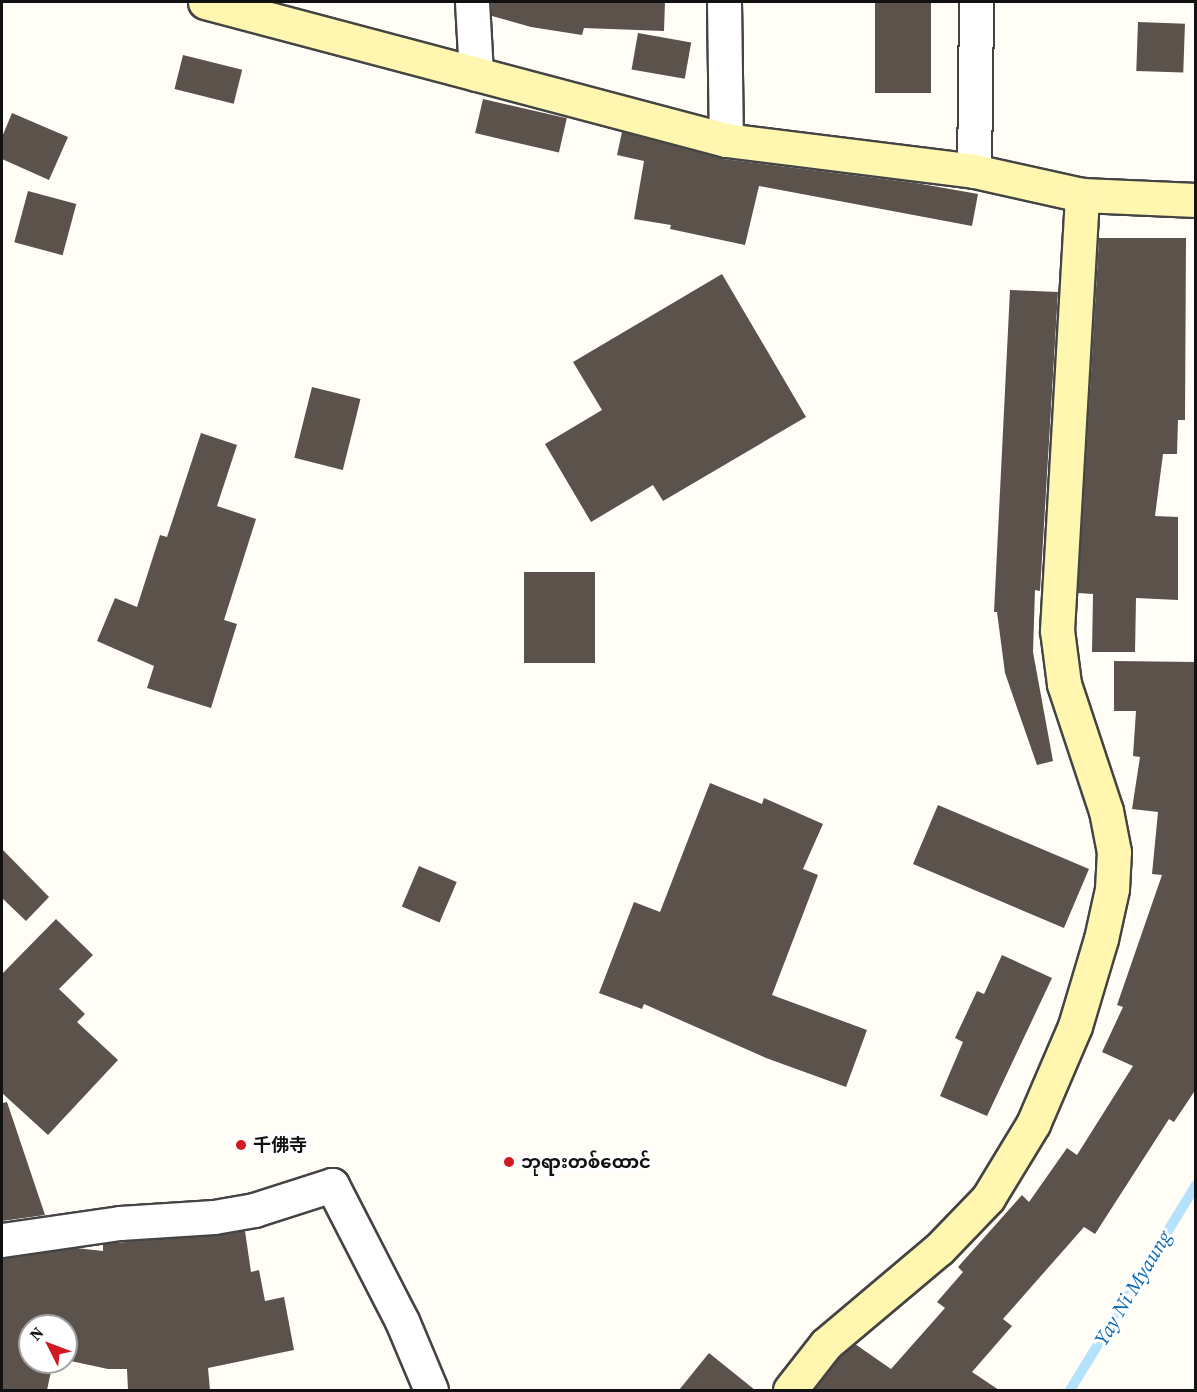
<!DOCTYPE html>
<html>
<head>
<meta charset="utf-8">
<style>
	body { margin:0 }
	#map { position:relative; width:1197px; height:1392px; overflow:hidden; background:#fffdf5; font-family:"Source Serif 4","Noto Sans SC","Noto Sans Myanmar",serif }
	div>[style] { position:absolute }
	.stream>* { height:10px; margin:-5px; padding:0 5px; transform-origin:5px; border-radius:5px; background:#b4e1fc }
	.building>* { inset:0; background:#5b524c; transform-origin:0 0 }
	.roads { filter:drop-shadow(2px 0 #444) drop-shadow(-2px 0 #444) drop-shadow(0 2px #444) drop-shadow(0 -2px #444) }
	.street>* { height:33px; margin:-16.5px; padding:0 16.5px; transform-origin:16.5px; border-radius:16.5px; background:#fff }
	.secondary>* { height:33px; margin:-16.5px; padding:0 16.5px; transform-origin:16.5px; border-radius:16.5px; background:#fff6b0 }
	.dots>* { width:16px; height:16px; translate:-50% -50%; box-sizing:border-box; border:3px solid #fff; border-radius:50% }
	span { translate:-50% -50%; white-space:nowrap; text-align:center; line-height:1.15; -webkit-text-stroke:6px #fff; paint-order:stroke }
	.poi-label { font-size:18px; color:#111; font-weight:700 }
	.left { translate:0 -50%; text-align:left }
	.water-label { font-size:20px; color:#0c69b1; font-style:italic }
	.frame { position:absolute; inset:0; border:3px solid #111; pointer-events:none }
	.north { position:absolute; left:18px; top:1314px; width:60px; height:60px; box-sizing:border-box; background:#fff; border:2px solid #a0a0a0; border-radius:50%; rotate:312deg; font-size:16px; font-weight:700; line-height:24px; text-align:center; color:#111 }
	.north::after { content:''; display:block; margin:auto; width:21px; height:27px; background:#d01923; clip-path:polygon(50% 0,100% 100%,50% 72%,0 100%) }
</style>
</head>
<body>
<div id="map">
	<div class="stream">
		<div style="left:1070px;top:1390px;width:241px;rotate:-58.4deg"></div>
	</div>
	<div class="building">
		<div style="clip-path:polygon(491px 2px,665px 2px,664px 31px,584px 28px,582px 35px,531px 27px,492px 16px)"></div>
		<div style="left:875px;top:2px;width:56px;height:91px"></div>
		<div style="left:1138px;top:22px;width:47px;height:49px;rotate:2deg"></div>
		<div style="left:638px;top:33px;width:54px;height:37px;rotate:10deg"></div>
		<div style="left:183px;top:55px;width:61px;height:35px;rotate:14deg"></div>
		<div style="left:483px;top:99px;width:86px;height:35px;rotate:13deg"></div>
		<div style="clip-path:polygon(12px 113px,68px 137px,49px 180px,2px 159px,2px 137px)"></div>
		<div style="clip-path:polygon(622px 132px,724px 159px,916px 183px,978px 194px,972px 226px,759px 186px,745px 245px,670px 229px,671px 225px,634px 219px,644px 161px,617px 155px)"></div>
		<div style="left:28px;top:191px;width:50px;height:53px;rotate:15deg"></div>
		<div style="clip-path:polygon(1099px 238px,1186px 238px,1185px 420px,1178px 420px,1177px 454px,1163px 454px,1155px 516px,1178px 517px,1178px 600px,1136px 598px,1135px 652px,1092px 652px,1093px 594px,1078px 593px)"></div>
		<div style="clip-path:polygon(722px 274px,806px 417px,663px 501px,653px 485px,591px 522px,545px 444px,602px 410px,573px 362px)"></div>
		<div style="clip-path:polygon(1010px 290px,1058px 292px,1040px 591px,1035px 590px,1033px 652px,1053px 761px,1037px 765px,1005px 673px,997px 612px,994px 612px)"></div>
		<div style="left:312px;top:387px;width:50px;height:73px;rotate:14deg"></div>
		<div style="clip-path:polygon(201px 433px,237px 445px,217px 506px,256px 519px,224px 620px,237px 624px,211px 708px,147px 688px,154px 666px,97px 641px,115px 598px,137px 607px,160px 535px,167px 537px)"></div>
		<div style="left:524px;top:572px;width:71px;height:91px"></div>
		<div style="clip-path:polygon(1114px 661px,1195px 662px,1196px 1089px,1174px 1122px,1169px 1119px,1095px 1234px,1084px 1227px,1003px 1319px,1012px 1326px,972px 1372px,999px 1390px,815px 1390px,840px 1357px,855px 1344px,891px 1369px,945px 1308px,937px 1302px,963px 1272px,958px 1267px,1022px 1195px,1029px 1202px,1067px 1148px,1077px 1155px,1133px 1066px,1102px 1052px,1123px 1007px,1117px 1005px,1162px 875px,1152px 874px,1158px 812px,1132px 809px,1140px 757px,1133px 756px,1136px 711px,1114px 711px)"></div>
		<div style="clip-path:polygon(710px 783px,762px 804px,764px 798px,823px 824px,803px 869px,818px 875px,772px 995px,867px 1030px,846px 1087px,766px 1058px,644px 1004px,642px 1009px,599px 993px,634px 902px,660px 912px)"></div>
		<div style="left:938px;top:805px;width:164px;height:64px;rotate:23deg"></div>
		<div style="clip-path:polygon(2px 849px,49px 897px,26px 921px,2px 898px)"></div>
		<div style="left:419px;top:866px;width:41px;height:44px;rotate:23deg"></div>
		<div style="clip-path:polygon(56px 919px,93px 955px,59px 989px,85px 1014px,77px 1022px,118px 1060px,48px 1135px,2px 1093px,2px 974px)"></div>
		<div style="clip-path:polygon(1002px 955px,1052px 978px,987px 1116px,940px 1096px,963px 1042px,955px 1038px,977px 991px,984px 994px)"></div>
		<div style="clip-path:polygon(7px 1102px,45px 1215px,2px 1221px,2px 1103px)"></div>
		<div style="clip-path:polygon(245px 1231px,251px 1272px,259px 1270px,265px 1301px,284px 1297px,294px 1350px,208px 1368px,210px 1390px,128px 1390px,127px 1369px,108px 1369px,66px 1360px,66px 1326px,30px 1326px,30px 1362px,53px 1362px,47px 1390px,2px 1390px,2px 1258px,76px 1248px,103px 1251px,103px 1244px)"></div>
		<div style="clip-path:polygon(709px 1353px,755px 1390px,679px 1390px)"></div>
	</div>
	<div class="roads">
		<div class="street">
			<div style="left:472px;top:2px;width:72px;rotate:86.8deg"></div>
			<div style="left:724px;top:2px;width:138px;rotate:89.2deg"></div>
			<div style="left:974px;top:171px;width:169px;rotate:-89.3deg"></div>
			<div style="left:2px;top:1240px;width:119px;rotate:-8.2deg"></div>
			<div style="left:120px;top:1223px;width:94px;rotate:-3.7deg"></div>
			<div style="left:214px;top:1217px;width:41px;rotate:-9.9deg"></div>
			<div style="left:254px;top:1210px;width:82px;rotate:-17.8deg"></div>
			<div style="left:332px;top:1185px;width:153px;rotate:62.8deg"></div>
			<div style="left:402px;top:1321px;width:75px;rotate:67.2deg"></div>
		</div>
		<div class="secondary">
			<div style="left:205px;top:2px;width:539px;rotate:14.84deg"></div>
			<div style="left:726px;top:140px;width:250px;rotate:7.1deg"></div>
			<div style="left:974px;top:171px;width:111px;rotate:12.5deg"></div>
			<div style="left:1082px;top:195px;width:114px;rotate:2.5deg"></div>
			<div style="left:790px;top:1390px;width:58px;rotate:-52deg"></div>
			<div style="left:826px;top:1344px;width:148px;rotate:-40.1deg"></div>
			<div style="left:939px;top:1249px;width:71px;rotate:-46.1deg"></div>
			<div style="left:988px;top:1198px;width:87px;rotate:-58.7deg"></div>
			<div style="left:1033px;top:1124px;width:107px;rotate:-66.8deg"></div>
			<div style="left:1075px;top:1026px;width:91px;rotate:-73.4deg"></div>
			<div style="left:1101px;top:939px;width:51px;rotate:-77.6deg"></div>
			<div style="left:1112px;top:889px;width:37px;rotate:-87deg"></div>
			<div style="left:1114px;top:852px;width:42px;rotate:-101deg"></div>
			<div style="left:1106px;top:811px;width:134px;rotate:-108.3deg"></div>
			<div style="left:1064px;top:684px;width:54px;rotate:-97.4deg"></div>
			<div style="left:1057px;top:630px;width:436px;rotate:-86.7deg"></div>
		</div>
	</div>
	<div class="dots">
		<div style="left:241px;top:1145px;background:#d01923"></div>
		<div style="left:509px;top:1162px;background:#d01923"></div>
	</div>
	<div class="poi-label">
		<span class="left" style="left:253px;top:1145px">千佛寺</span>
		<span class="left" style="left:521px;top:1162px">ဘုရားတစ်ထောင်</span>
	</div>
	<div class="water-label">
		<span style="left:1133px;top:1288px;rotate:-59deg">Yay Ni Myaung</span>
	</div>
	<div class="frame"></div>
	<div class="north">N</div>
</div>
</body>
</html>
